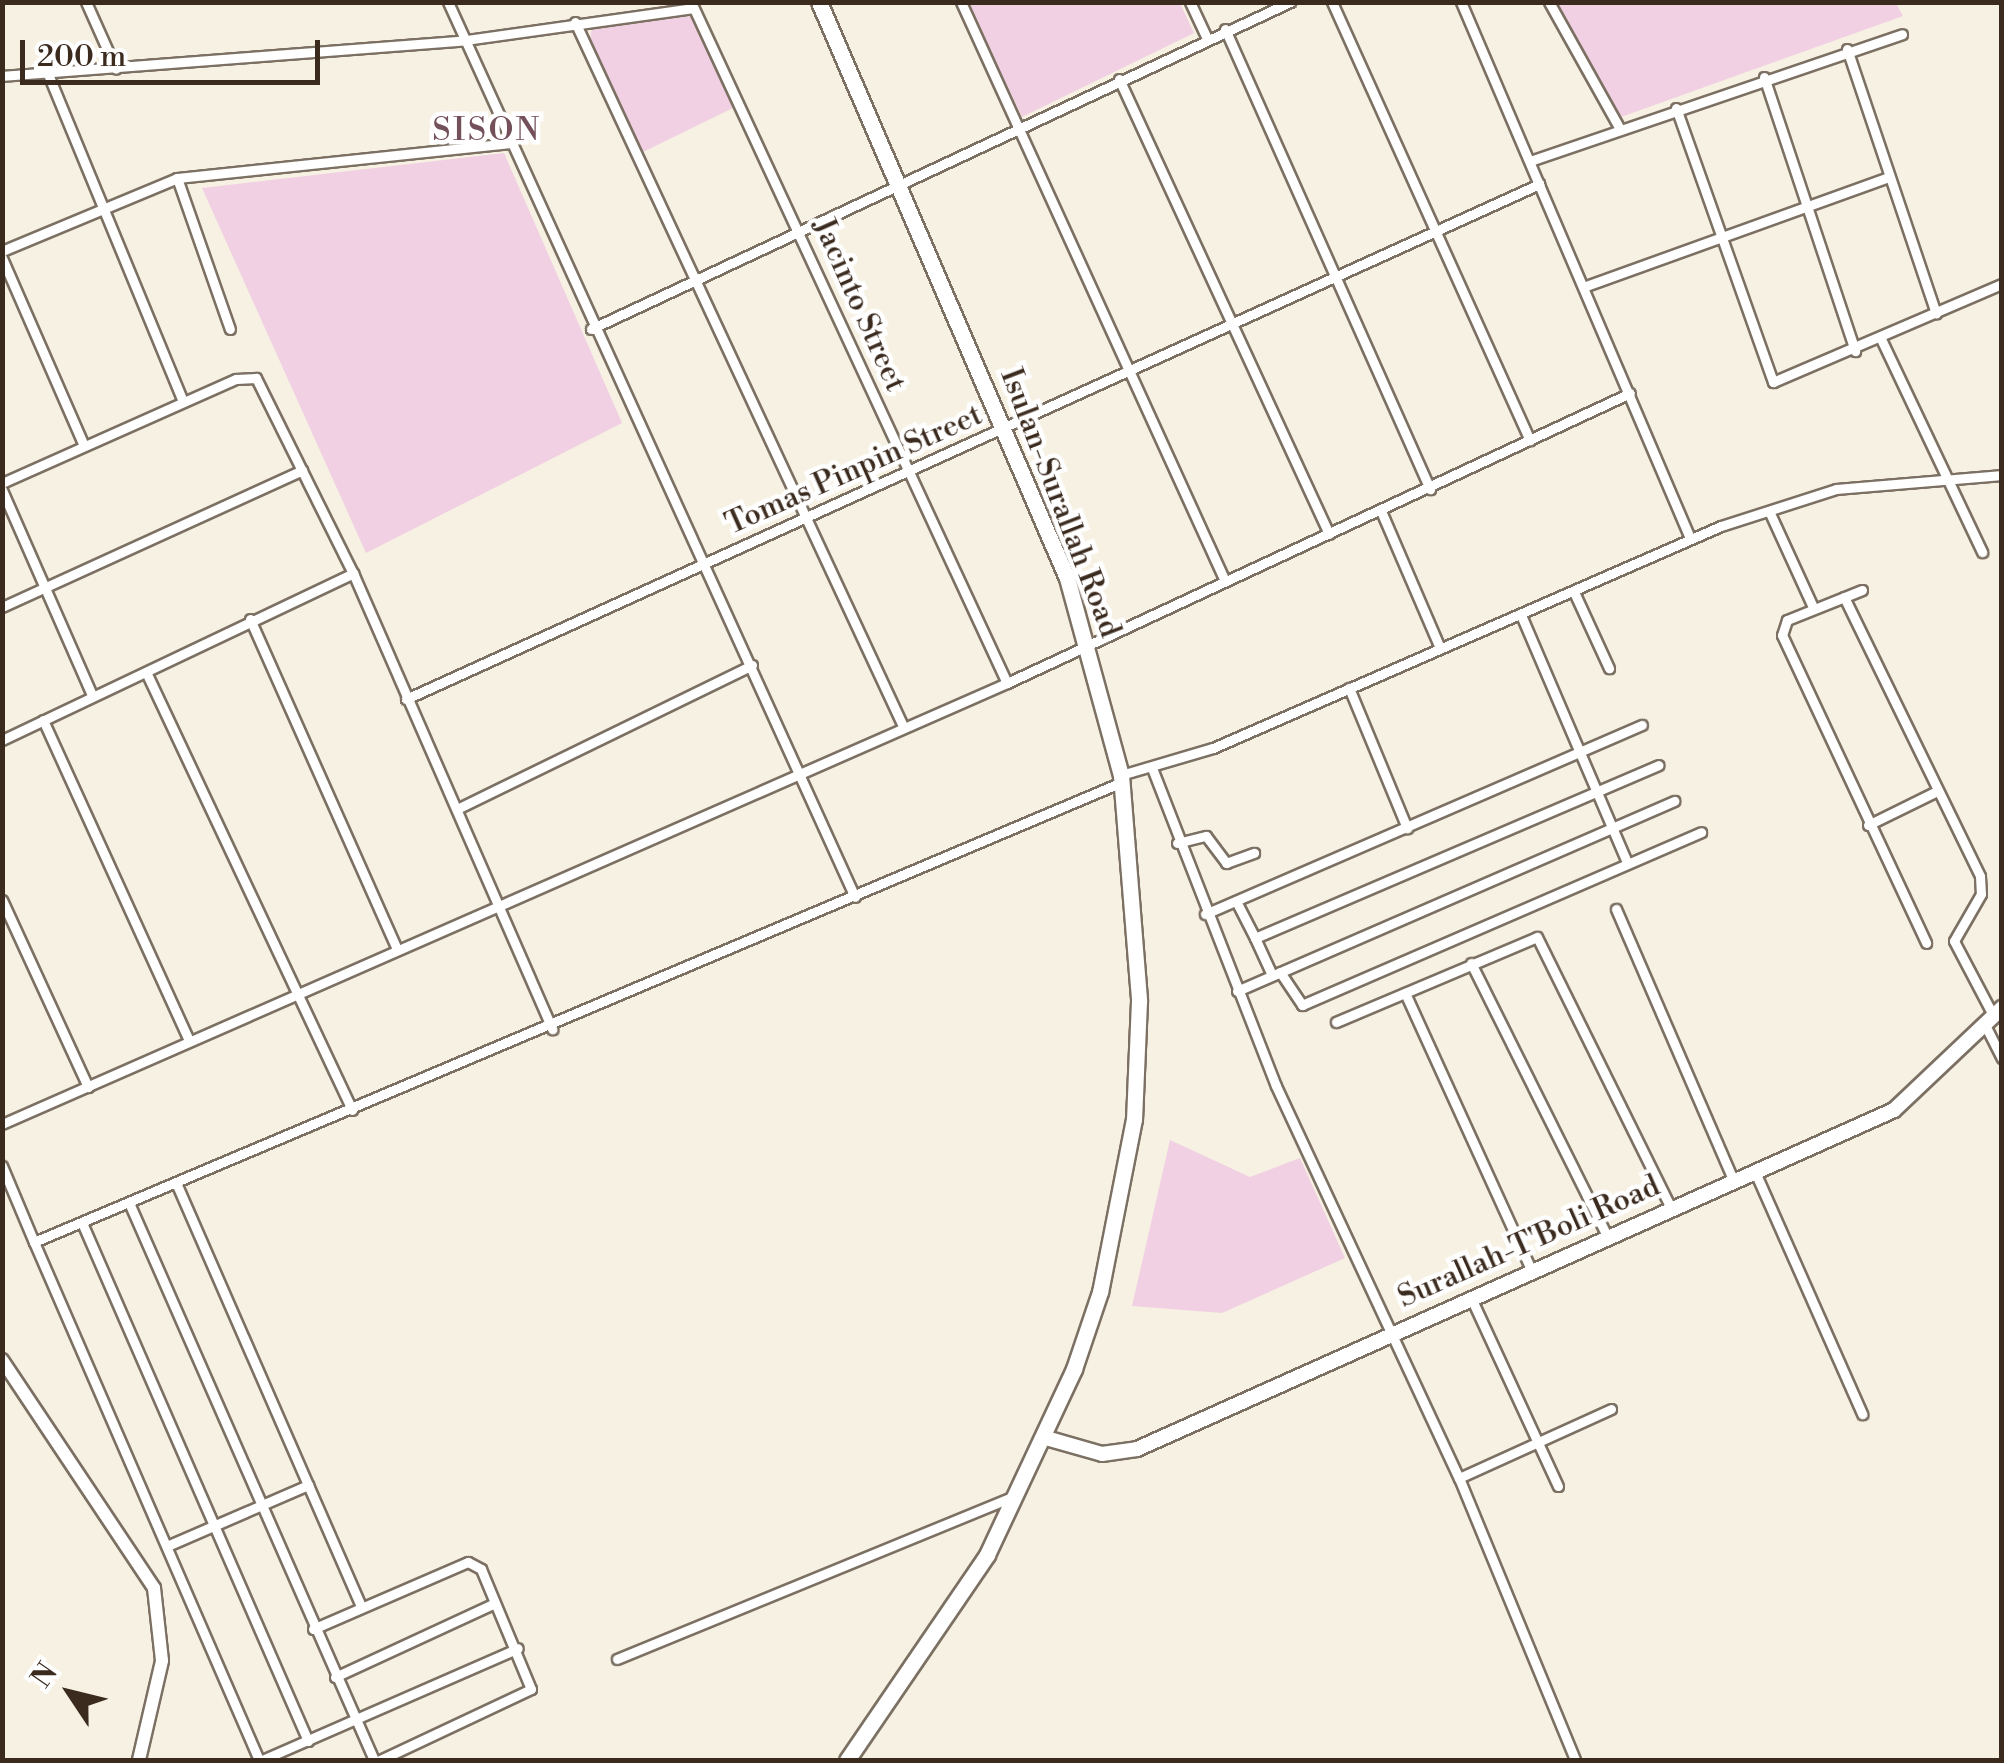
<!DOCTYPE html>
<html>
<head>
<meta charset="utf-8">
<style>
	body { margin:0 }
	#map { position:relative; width:2004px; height:1763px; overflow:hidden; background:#f6f1e2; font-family:"Libre Bodoni",serif }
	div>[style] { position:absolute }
	.built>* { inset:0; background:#f1d0e3 }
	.roads { filter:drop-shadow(2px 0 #7c7063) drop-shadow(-2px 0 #7c7063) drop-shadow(0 2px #7c7063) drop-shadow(0 -2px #7c7063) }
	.street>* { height:9px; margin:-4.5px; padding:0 4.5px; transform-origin:4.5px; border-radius:4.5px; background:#fff }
	.secondary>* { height:12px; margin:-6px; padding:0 6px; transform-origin:6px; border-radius:6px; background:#fff }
	.primary>* { height:14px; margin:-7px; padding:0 7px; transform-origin:7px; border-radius:7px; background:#fff }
	.highway>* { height:15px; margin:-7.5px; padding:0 7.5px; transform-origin:7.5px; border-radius:7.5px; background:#fff }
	span { translate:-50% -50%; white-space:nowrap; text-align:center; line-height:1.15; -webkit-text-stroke:9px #fff; paint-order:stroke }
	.street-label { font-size:30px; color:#3b2a1e }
	.neighbourhood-label { font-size:32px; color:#73505a; letter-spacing:2.5px }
	.frame { position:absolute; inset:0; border:5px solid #3b2a1e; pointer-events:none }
	.north { position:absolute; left:20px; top:1643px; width:100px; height:100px; -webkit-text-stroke:8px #fff; paint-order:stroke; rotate:305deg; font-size:28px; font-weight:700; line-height:40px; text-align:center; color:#3b2a1e }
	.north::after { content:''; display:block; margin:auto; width:35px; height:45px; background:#3b2a1e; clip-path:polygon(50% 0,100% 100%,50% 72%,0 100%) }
	.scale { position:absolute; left:20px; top:40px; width:300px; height:45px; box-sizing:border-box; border:5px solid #3b2a1e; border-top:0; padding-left:12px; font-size:30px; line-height:35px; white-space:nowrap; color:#3b2a1e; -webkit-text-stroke:8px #fff; paint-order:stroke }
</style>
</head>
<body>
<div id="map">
	<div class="built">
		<div style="clip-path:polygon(968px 3px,1180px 3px,1194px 33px,1022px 117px)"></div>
		<div style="clip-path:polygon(1896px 3px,1903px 16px,1621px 117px,1555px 3px)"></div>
		<div style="clip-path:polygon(693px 16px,733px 108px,643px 152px,589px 46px,592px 27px)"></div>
		<div style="clip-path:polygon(504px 153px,622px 423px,366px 553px,202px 188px)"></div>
		<div style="clip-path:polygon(1170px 1140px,1250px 1177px,1300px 1158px,1345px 1258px,1222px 1313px,1132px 1306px)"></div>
	</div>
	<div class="roads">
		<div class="street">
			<div style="left:86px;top:2px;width:73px;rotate:65.9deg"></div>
			<div style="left:448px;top:2px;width:983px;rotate:65.55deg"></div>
			<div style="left:691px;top:2px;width:751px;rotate:65.11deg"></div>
			<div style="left:961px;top:2px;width:636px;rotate:65.49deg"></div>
			<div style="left:1190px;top:2px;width:40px;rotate:65deg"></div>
			<div style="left:1332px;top:2px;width:481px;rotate:65.7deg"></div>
			<div style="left:1461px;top:2px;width:583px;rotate:66.87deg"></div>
			<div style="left:1549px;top:2px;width:143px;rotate:60.8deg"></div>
			<div style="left:575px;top:22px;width:777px;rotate:65.02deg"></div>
			<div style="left:1225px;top:29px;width:504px;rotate:65.98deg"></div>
			<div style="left:1847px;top:49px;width:279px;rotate:71.4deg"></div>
			<div style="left:48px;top:74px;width:354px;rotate:67.6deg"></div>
			<div style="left:2px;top:76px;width:465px;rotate:-4.4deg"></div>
			<div style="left:466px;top:40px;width:229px;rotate:-8deg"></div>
			<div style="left:1764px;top:77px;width:289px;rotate:71.6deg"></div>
			<div style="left:1119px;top:79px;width:501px;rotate:65.22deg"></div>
			<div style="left:1676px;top:108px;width:291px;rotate:70.5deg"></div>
			<div style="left:1773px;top:382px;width:249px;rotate:-23.2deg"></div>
			<div style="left:1530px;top:161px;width:393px;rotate:-18.8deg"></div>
			<div style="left:177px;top:178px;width:160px;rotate:70.7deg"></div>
			<div style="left:2px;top:251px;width:190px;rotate:-22.6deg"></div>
			<div style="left:177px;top:178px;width:336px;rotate:-6deg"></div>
			<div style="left:2px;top:258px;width:205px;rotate:66.4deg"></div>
			<div style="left:1586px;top:286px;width:321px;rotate:-19.8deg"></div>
			<div style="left:591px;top:329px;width:772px;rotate:-25.07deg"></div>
			<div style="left:1881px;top:339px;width:236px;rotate:64.6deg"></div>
			<div style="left:2px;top:483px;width:256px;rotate:-24deg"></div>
			<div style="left:236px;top:379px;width:20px;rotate:-3deg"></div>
			<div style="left:256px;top:378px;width:218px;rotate:63.6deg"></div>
			<div style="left:353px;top:573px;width:498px;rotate:66.4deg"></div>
			<div style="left:2px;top:490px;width:224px;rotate:66.3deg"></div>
			<div style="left:1381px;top:511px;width:149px;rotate:66.7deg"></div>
			<div style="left:1769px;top:511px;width:106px;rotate:65.4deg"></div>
			<div style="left:1862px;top:590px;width:81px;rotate:158.2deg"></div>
			<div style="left:1787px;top:620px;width:16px;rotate:108deg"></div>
			<div style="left:1782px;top:635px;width:340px;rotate:64.9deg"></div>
			<div style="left:1574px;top:592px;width:84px;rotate:65.3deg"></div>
			<div style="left:1844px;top:597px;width:310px;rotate:64deg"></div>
			<div style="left:1980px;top:876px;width:18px;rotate:87deg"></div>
			<div style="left:1981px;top:894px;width:54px;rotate:119.9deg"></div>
			<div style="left:1954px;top:941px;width:86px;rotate:62.2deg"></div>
			<div style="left:2px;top:607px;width:330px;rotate:-24.5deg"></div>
			<div style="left:1521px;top:615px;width:269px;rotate:66.8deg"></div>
			<div style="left:250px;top:619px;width:359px;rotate:66deg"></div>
			<div style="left:146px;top:672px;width:484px;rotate:64.8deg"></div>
			<div style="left:1349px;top:688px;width:152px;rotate:67.5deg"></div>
			<div style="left:406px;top:699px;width:1245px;rotate:-24.44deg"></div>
			<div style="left:43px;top:720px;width:352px;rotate:65.5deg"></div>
			<div style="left:2px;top:740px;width:389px;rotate:-25.4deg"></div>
			<div style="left:1152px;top:768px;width:341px;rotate:68.7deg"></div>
			<div style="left:1276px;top:1086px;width:433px;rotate:65deg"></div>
			<div style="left:1459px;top:1478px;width:305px;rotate:67.6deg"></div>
			<div style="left:1121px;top:775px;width:96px;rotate:-16.4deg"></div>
			<div style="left:1213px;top:748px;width:554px;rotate:-23.61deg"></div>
			<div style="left:1721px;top:526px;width:121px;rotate:-17.8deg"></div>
			<div style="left:1836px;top:489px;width:167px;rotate:-4.8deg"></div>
			<div style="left:459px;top:808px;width:326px;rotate:-26deg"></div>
			<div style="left:1868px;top:825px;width:75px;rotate:-26.2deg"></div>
			<div style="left:1177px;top:843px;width:30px;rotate:-14deg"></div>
			<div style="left:1206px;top:836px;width:34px;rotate:53deg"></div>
			<div style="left:1226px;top:863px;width:30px;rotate:-20deg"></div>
			<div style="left:2px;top:900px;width:206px;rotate:65.3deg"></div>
			<div style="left:1236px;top:901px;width:42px;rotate:62.8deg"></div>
			<div style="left:1616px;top:909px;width:297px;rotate:66.6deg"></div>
			<div style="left:1205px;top:914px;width:476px;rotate:-23.4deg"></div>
			<div style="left:1471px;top:963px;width:305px;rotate:63.5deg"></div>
			<div style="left:1280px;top:972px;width:40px;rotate:56deg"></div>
			<div style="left:1302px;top:1005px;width:435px;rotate:-23.4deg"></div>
			<div style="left:1272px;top:975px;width:41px;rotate:-114.7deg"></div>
			<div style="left:1255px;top:938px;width:439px;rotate:-23.2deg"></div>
			<div style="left:1237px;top:991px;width:477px;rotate:-23.5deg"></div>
			<div style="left:1405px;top:993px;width:307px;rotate:65.5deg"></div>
			<div style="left:1336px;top:1022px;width:218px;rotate:-22.9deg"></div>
			<div style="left:1537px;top:937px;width:305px;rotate:63.7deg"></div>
			<div style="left:1986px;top:1027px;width:35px;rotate:63deg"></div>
			<div style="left:2px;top:1124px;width:1097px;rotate:-23.69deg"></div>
			<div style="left:1007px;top:683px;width:687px;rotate:-24.96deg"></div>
			<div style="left:2px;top:1166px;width:82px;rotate:67.2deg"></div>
			<div style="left:1755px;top:1172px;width:265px;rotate:66.1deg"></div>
			<div style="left:177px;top:1185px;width:459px;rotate:66.4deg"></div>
			<div style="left:130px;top:1205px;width:606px;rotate:66.27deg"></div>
			<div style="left:83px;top:1225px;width:563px;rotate:66.44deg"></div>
			<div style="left:1472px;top:1300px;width:205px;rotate:65.2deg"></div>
			<div style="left:1459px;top:1478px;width:167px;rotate:-24.4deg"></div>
			<div style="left:167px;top:1546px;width:154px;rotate:-23.4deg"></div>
			<div style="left:313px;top:1629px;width:169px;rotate:-23.4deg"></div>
			<div style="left:468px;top:1562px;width:15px;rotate:28deg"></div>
			<div style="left:481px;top:1569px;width:130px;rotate:67.4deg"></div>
			<div style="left:531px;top:1689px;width:167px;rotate:154.8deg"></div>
			<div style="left:617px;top:1659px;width:432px;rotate:-22.3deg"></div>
			<div style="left:335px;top:1677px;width:176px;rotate:-24.8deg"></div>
			<div style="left:259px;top:1760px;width:565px;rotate:-113.48deg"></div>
			<div style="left:34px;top:1242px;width:1181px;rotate:-22.92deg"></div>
			<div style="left:262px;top:1760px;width:279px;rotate:-23.6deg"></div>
		</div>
		<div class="secondary">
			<div style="left:2px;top:1360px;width:274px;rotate:56.3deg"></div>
			<div style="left:154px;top:1588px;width:73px;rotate:83.7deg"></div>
			<div style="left:162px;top:1661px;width:102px;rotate:103.1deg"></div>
		</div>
		<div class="primary">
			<div style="left:1046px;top:1438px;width:58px;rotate:15.9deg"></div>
			<div style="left:1102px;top:1454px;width:35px;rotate:-8deg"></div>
			<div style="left:1137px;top:1449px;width:829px;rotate:-24.12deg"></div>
			<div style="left:1894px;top:1110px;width:149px;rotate:-43.4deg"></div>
		</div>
		<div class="highway">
			<div style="left:819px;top:2px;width:627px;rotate:66.71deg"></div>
			<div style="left:1067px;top:578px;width:204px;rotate:74.7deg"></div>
			<div style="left:1121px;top:775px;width:227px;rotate:85.4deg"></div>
			<div style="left:1139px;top:1001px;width:118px;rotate:92.4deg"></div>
			<div style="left:1134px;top:1119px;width:176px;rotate:101.1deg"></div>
			<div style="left:1100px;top:1292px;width:81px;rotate:108.7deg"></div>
			<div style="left:1074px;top:1369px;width:205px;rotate:115.1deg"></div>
			<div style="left:987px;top:1555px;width:248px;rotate:124.3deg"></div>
		</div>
	</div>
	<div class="street-label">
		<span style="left:859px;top:305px;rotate:66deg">Jacinto Street</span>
		<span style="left:854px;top:470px;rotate:-24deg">Tomas Pinpin Street</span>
		<span style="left:1060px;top:503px;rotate:69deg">Isulan-Surallah Road</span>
		<span style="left:1529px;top:1242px;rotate:-24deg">Surallah-T'Boli Road</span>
	</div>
	<div class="neighbourhood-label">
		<span style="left:487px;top:130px">SISON</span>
	</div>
	<div class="frame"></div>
	<div class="north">N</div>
	<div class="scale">200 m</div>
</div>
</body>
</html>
